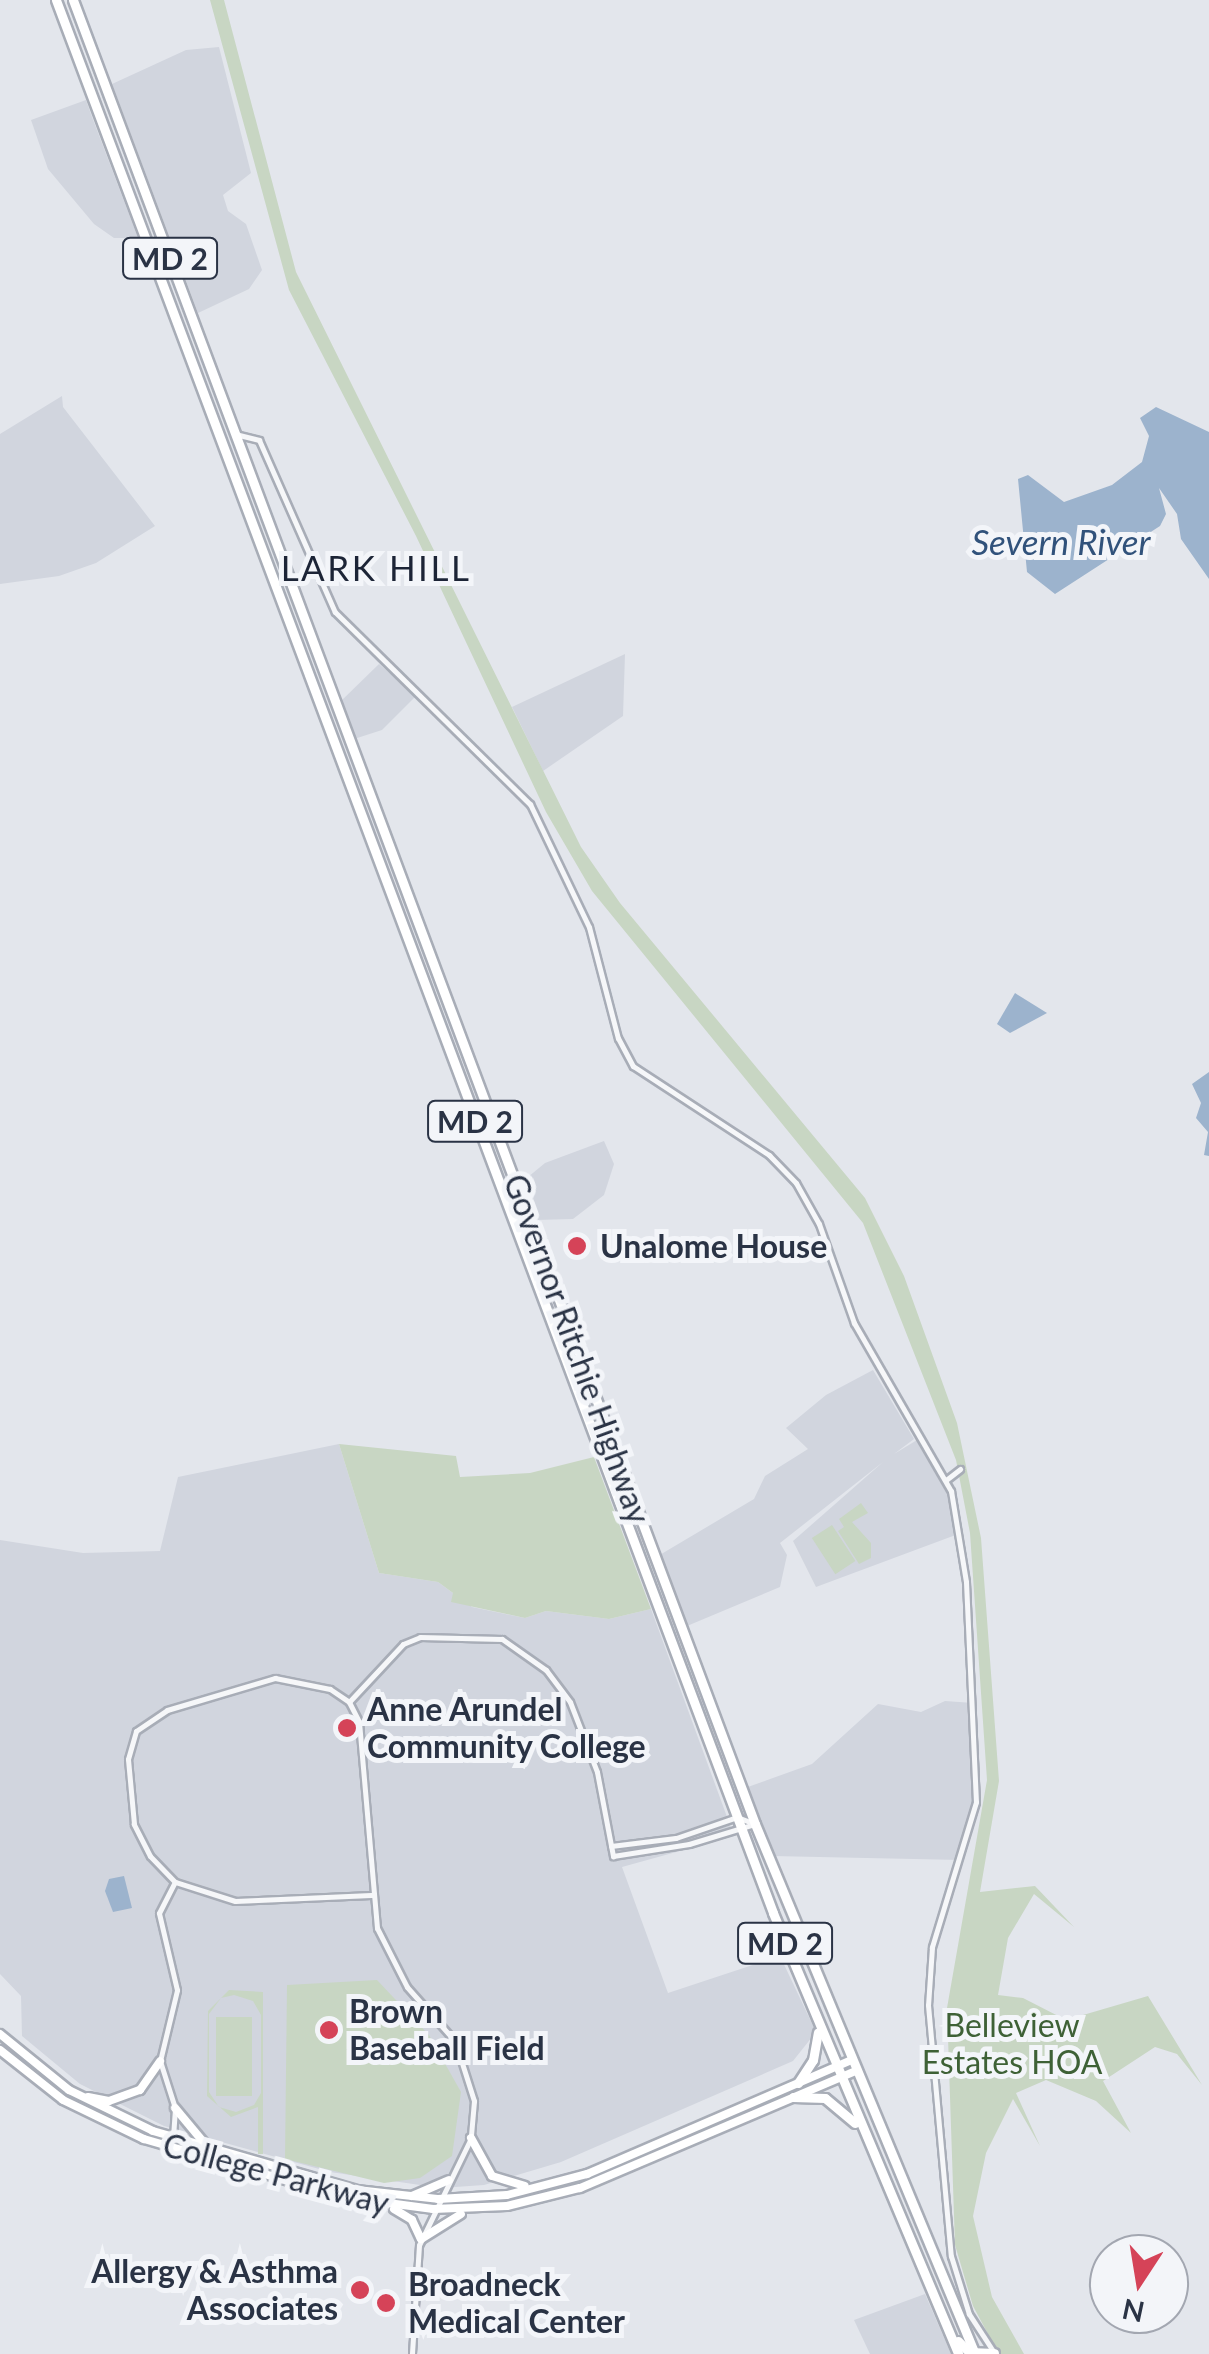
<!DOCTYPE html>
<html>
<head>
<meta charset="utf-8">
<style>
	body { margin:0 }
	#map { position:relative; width:1209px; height:2354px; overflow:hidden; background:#e3e6ec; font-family:Lato,sans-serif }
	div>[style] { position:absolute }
	.built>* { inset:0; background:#d1d5de }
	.green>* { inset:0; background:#c8d6c3; transform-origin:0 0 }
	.water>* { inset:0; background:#9cb3cd }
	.roads { filter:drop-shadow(2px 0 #a8adb7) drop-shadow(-2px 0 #a8adb7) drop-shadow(0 2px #a8adb7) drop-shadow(0 -2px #a8adb7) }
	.minor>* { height:5px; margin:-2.5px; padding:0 2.5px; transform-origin:2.5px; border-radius:2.5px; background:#f6f7f9 }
	.major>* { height:8px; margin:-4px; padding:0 4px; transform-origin:4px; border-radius:4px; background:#fff }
	.highway>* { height:9px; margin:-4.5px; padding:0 4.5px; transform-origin:4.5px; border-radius:4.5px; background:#fff }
	.dots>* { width:28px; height:28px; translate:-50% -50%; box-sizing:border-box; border:5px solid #f3f5f9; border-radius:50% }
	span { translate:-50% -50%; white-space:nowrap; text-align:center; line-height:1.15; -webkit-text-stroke:10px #f3f5f9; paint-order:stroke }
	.shield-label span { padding:2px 8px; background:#f3f5f9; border:2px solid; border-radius:8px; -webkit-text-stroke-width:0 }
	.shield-label { font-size:30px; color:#2a3345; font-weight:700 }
	.poi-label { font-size:32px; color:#2a3345; font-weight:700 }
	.left { translate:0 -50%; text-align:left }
	.right { translate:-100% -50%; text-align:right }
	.street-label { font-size:32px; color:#2a3345 }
	.park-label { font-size:32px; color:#3e6136 }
	.water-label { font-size:35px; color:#31527b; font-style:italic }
	.neighbourhood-label { font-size:35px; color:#1c2436; letter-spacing:2.5px }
	.north { position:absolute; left:1089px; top:2234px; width:100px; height:100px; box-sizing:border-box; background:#f3f5f9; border:2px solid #a3a7b1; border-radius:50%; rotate:192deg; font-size:28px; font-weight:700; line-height:40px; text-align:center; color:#2a3345 }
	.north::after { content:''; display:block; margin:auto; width:35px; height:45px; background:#d54358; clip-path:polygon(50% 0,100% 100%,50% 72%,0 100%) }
</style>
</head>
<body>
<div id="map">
	<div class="built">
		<div style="clip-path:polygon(219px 47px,251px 173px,223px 195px,228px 211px,246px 224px,262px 270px,249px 289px,198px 313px,112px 84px,186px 50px)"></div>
		<div style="clip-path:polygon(86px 100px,92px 117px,138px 238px,114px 238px,94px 224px,48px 169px,31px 120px)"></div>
		<div style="clip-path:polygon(62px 396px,63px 407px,155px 526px,96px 563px,59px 576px,0 584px,0 434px)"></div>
		<div style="clip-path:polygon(625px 654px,623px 716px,543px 771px,512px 707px)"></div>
		<div style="clip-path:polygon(379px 664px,416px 696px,382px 730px,354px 739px,340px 702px)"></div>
		<div style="clip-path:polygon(604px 1141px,614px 1164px,604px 1195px,573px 1219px,536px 1220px,522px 1182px,545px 1163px)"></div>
		<div style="clip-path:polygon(873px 1370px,914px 1439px,894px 1454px,922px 1437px,951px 1491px,961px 1533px,816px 1587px,793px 1541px,883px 1462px,780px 1543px,787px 1555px,780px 1587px,687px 1626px,658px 1556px,754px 1499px,765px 1476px,808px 1449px,786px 1428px,826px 1395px)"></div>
		<div style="clip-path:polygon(339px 1444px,379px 1573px,438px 1582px,472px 1607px,525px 1618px,546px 1611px,609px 1619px,651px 1609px,734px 1836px,622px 1867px,668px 1993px,780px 1956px,816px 2032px,793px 2061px,561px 2162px,484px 2185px,441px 2188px,330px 2172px,164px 2126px,80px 2084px,22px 2036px,21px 1996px,0 1974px,0 1540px,83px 1553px,160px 1551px,178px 1477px)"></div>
		<div style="clip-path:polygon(945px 1701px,973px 1703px,976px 1802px,961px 1860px,772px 1856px,745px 1788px,812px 1764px,878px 1704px,921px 1712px)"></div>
		<div style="clip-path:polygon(925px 2294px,951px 2354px,870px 2354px,854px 2320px)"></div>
	</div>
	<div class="green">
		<div style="clip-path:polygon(210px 0,224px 0,296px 272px,581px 847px,620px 903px,865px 1198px,904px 1276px,957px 1423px,981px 1538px,999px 1781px,980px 1892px,1035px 1886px,1074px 1927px,1034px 1894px,1008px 1938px,998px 1995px,1023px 1998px,1066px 2020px,1148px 1996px,1202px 2085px,1177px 2054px,1155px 2047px,1103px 2081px,1131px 2133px,1096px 2101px,1046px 2080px,1016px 2093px,1040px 2146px,1013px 2099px,986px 2153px,973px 2216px,992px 2297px,1024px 2354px,1001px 2354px,995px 2347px,973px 2306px,955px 2245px,947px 2008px,987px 1780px,970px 1533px,956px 1460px,863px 1223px,592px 891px,546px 812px,416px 536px,289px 290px)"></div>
		<div style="clip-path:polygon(339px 1444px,456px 1456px,460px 1477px,530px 1473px,594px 1457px,651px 1609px,609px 1619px,546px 1611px,525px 1618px,451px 1602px,453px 1593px,438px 1582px,379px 1573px)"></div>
		<div style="clip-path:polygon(861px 1503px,868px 1513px,852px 1522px,871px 1543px,871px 1558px,859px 1564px,838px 1531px,844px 1527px,839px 1519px)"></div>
		<div style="left:832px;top:1525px;width:43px;height:24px;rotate:57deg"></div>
		<div style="clip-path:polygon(377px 1980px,429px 2035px,461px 2092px,452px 2156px,420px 2178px,384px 2183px,285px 2159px,287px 1985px)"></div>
		<div style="clip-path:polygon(evenodd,229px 1990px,263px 1992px,263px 2154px,258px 2154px,258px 2107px,231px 2117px,207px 2096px,208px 2011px,229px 1990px,234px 1995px,253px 2001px,261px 2015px,261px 2093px,254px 2105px,236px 2112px,219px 2107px,209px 2092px,209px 2014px,221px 1998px,234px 1995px)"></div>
		<div style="left:216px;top:2017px;width:36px;height:79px"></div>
	</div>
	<div class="water">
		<div style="clip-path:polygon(1156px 407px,1209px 432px,1209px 579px,1181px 539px,1177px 514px,1159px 488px,1166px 514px,1160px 526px,1055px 594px,1027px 572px,1018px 479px,1028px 475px,1064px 502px,1112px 485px,1142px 462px,1149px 436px,1140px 418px)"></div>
		<div style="clip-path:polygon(1015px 993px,1047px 1013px,1010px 1033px,997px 1024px)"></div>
		<div style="clip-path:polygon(1209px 1072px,1209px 1156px,1204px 1155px,1208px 1132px,1196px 1118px,1201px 1103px,1192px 1084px)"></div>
		<div style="clip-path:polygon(124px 1876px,132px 1908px,113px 1912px,105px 1891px,109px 1879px)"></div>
	</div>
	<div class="roads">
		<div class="minor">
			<div style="left:235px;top:434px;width:25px;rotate:14deg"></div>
			<div style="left:259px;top:440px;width:188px;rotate:66.2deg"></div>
			<div style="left:335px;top:612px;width:274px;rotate:44.6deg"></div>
			<div style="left:530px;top:804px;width:136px;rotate:64.4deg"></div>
			<div style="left:589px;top:927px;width:115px;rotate:75.4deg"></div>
			<div style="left:618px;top:1038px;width:32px;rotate:62deg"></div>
			<div style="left:633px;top:1066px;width:163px;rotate:33.2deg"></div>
			<div style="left:769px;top:1155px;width:39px;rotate:46deg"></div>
			<div style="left:796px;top:1183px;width:47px;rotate:60.7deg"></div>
			<div style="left:819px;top:1224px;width:105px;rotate:70.5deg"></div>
			<div style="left:854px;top:1323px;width:194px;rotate:60deg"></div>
			<div style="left:951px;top:1491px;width:92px;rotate:80.6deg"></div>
			<div style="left:966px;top:1582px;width:220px;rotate:87.4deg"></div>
			<div style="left:976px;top:1802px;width:152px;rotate:106.9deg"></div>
			<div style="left:932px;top:1947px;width:58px;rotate:93.9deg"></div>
			<div style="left:928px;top:2005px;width:252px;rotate:84.8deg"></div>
			<div style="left:951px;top:2256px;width:61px;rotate:72.8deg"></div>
			<div style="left:969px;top:2314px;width:44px;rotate:57deg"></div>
			<div style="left:946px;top:1480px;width:18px;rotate:-38deg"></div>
			<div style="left:349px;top:1702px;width:79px;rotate:-47deg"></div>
			<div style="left:403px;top:1644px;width:18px;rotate:-22deg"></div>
			<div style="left:420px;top:1637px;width:82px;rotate:1.4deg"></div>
			<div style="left:502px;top:1639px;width:54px;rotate:35.2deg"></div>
			<div style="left:546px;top:1670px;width:40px;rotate:53deg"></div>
			<div style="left:570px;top:1702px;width:75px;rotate:68.9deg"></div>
			<div style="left:597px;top:1772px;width:86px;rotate:79.2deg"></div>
			<div style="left:613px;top:1856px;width:77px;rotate:-9deg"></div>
			<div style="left:689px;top:1844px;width:69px;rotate:-16.9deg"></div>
			<div style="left:611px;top:1846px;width:65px;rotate:-7deg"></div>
			<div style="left:676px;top:1838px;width:65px;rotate:-19deg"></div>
			<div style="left:737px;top:1817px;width:17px;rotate:21deg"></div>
			<div style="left:371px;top:1895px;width:136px;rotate:177.5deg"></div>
			<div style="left:235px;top:1901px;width:63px;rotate:-162.4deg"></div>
			<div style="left:175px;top:1882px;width:36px;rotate:-134deg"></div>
			<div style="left:150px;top:1856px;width:36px;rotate:-117deg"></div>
			<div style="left:134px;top:1824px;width:65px;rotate:-95.3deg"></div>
			<div style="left:128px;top:1759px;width:29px;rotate:-74deg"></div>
			<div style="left:136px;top:1731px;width:37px;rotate:-34deg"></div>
			<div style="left:167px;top:1710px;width:113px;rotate:-16.5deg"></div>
			<div style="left:275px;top:1678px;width:56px;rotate:11.3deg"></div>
			<div style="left:330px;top:1689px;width:23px;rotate:34deg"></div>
			<div style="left:349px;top:1702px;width:22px;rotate:63deg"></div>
			<div style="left:359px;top:1722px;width:207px;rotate:85deg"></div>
			<div style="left:377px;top:1928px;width:66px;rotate:63deg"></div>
			<div style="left:407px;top:1987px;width:72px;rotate:48.4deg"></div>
			<div style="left:455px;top:2041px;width:63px;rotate:72.4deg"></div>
			<div style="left:474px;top:2101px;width:37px;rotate:95deg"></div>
			<div style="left:471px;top:2138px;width:119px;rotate:115.9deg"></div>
			<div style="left:419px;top:2245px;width:109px;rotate:93.7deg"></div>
			<div style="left:173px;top:2137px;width:29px;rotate:-86deg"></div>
			<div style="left:175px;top:2108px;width:49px;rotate:-107.7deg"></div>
			<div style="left:160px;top:2061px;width:73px;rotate:-76.5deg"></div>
			<div style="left:177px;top:1990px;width:79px;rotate:-103.2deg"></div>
			<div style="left:159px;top:1913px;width:35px;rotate:-63deg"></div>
		</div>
		<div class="major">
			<div style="left:0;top:2034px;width:89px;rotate:39.1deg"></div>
			<div style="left:69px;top:2090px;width:93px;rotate:26deg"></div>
			<div style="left:153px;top:2131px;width:212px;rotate:16.1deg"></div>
			<div style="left:357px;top:2190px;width:81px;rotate:6.3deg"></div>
			<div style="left:438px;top:2199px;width:69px;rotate:-3.3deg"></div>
			<div style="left:507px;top:2195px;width:83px;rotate:-14.7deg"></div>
			<div style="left:587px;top:2174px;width:285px;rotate:-23.3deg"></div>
			<div style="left:0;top:2050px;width:80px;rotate:38.4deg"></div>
			<div style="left:63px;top:2100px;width:90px;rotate:25.7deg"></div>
			<div style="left:144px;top:2139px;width:207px;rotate:16.2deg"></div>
			<div style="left:343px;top:2197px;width:91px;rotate:7.6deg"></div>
			<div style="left:433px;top:2209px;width:74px;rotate:-2.3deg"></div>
			<div style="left:507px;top:2206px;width:75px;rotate:-13.9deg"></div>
			<div style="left:580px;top:2188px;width:297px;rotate:-23deg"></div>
			<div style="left:88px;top:2097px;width:21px;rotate:11deg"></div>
			<div style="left:109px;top:2101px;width:33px;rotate:-20deg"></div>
			<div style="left:140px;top:2090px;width:35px;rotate:-55deg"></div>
			<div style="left:175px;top:2108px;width:47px;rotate:50.2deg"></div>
			<div style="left:471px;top:2138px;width:43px;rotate:61.1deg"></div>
			<div style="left:492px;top:2176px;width:34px;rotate:17deg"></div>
			<div style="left:412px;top:2196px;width:40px;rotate:-23.4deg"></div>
			<div style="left:394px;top:2209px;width:21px;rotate:31deg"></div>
			<div style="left:412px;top:2220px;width:21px;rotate:65deg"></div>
			<div style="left:421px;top:2239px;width:47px;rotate:-32deg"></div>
		</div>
		<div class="highway">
			<div style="left:56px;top:0;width:2043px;rotate:69.45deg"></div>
			<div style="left:773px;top:1913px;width:478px;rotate:67.2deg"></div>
			<div style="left:73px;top:0;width:1947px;rotate:69.5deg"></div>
			<div style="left:755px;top:1824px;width:574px;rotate:67.46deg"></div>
			<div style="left:798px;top:2083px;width:27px;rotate:-57deg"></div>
			<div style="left:813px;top:2060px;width:28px;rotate:-80deg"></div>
			<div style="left:793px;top:2097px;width:32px;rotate:2deg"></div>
			<div style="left:825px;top:2098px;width:39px;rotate:40deg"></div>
			<div style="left:958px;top:2341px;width:16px;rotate:45deg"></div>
			<div style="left:969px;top:2352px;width:25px;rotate:2deg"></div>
		</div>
	</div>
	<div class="dots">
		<div style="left:577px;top:1246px;background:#d54358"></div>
		<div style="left:347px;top:1728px;background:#d54358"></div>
		<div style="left:329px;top:2030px;background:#d54358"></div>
		<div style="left:360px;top:2290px;background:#d54358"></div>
		<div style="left:386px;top:2303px;background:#d54358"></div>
	</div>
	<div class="shield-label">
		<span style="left:170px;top:258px">MD 2</span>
		<span style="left:475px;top:1121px">MD 2</span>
		<span style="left:785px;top:1943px">MD 2</span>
	</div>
	<div class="poi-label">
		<span class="left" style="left:600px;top:1246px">Unalome House</span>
		<span class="left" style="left:367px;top:1728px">Anne Arundel<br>Community College</span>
		<span class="left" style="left:349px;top:2030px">Brown<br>Baseball Field</span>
		<span class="right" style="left:338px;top:2290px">Allergy &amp; Asthma<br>Associates</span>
		<span class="left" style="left:408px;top:2303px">Broadneck<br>Medical Center</span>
	</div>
	<div class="street-label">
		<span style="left:577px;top:1349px;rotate:70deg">Governor Ritchie Highway</span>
		<span style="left:276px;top:2174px;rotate:15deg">College Parkway</span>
	</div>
	<div class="park-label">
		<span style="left:1012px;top:2044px">Belleview<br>Estates HOA</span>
	</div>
	<div class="water-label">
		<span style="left:1061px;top:541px">Severn River</span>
	</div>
	<div class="neighbourhood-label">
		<span style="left:376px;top:567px">LARK HILL</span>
	</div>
	<div class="north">N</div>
</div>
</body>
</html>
